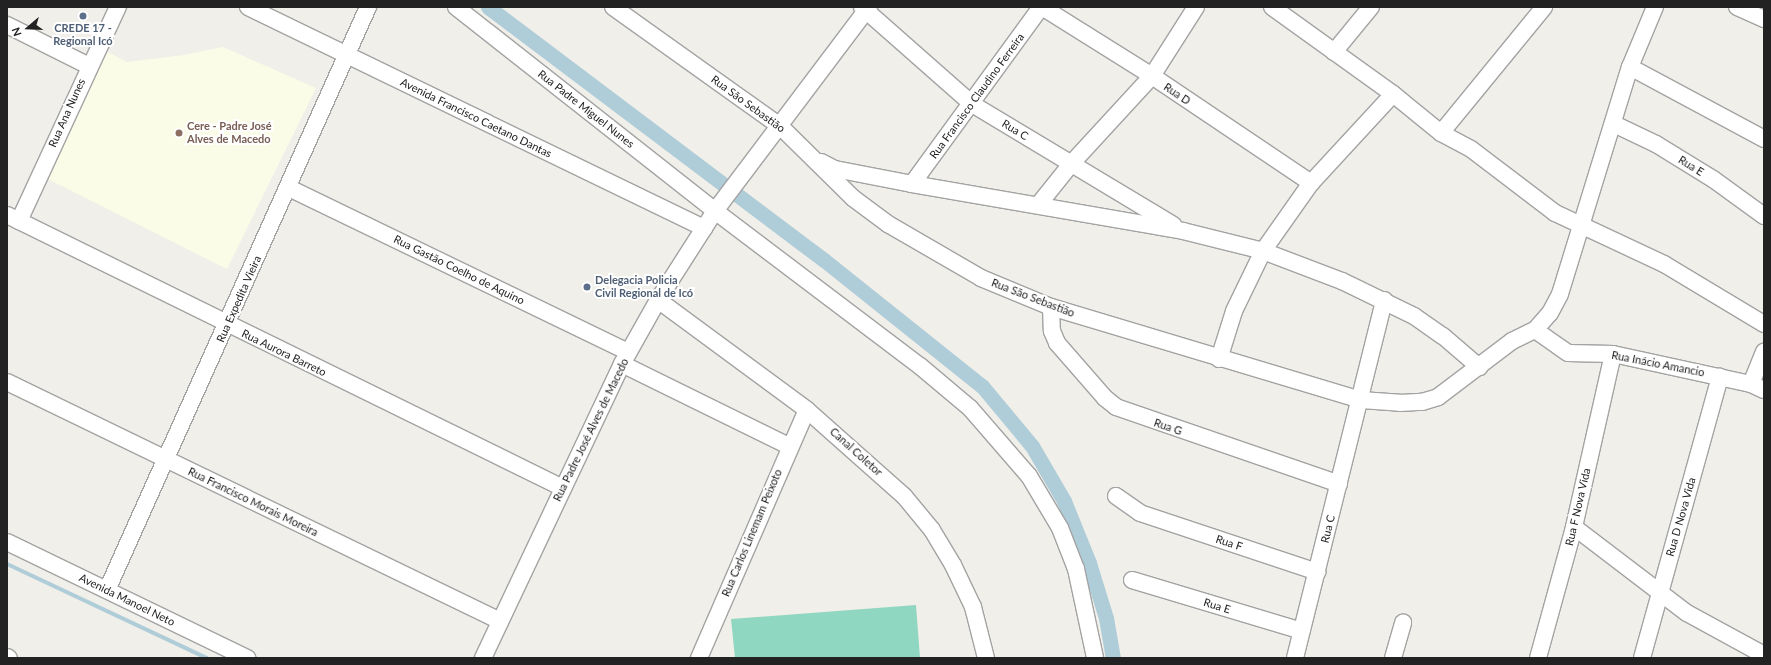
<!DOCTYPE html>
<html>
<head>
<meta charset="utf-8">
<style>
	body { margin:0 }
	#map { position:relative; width:1771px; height:665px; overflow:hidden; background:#f1efe9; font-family:Lato,sans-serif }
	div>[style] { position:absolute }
	.education>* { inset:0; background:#fbfce7 }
	.pitch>* { inset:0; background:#90d7c1 }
	.stream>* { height:4px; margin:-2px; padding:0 2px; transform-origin:2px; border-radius:2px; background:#afcdd9 }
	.canal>* { height:15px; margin:-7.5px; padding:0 7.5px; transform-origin:7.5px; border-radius:7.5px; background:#afcdd9 }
	.roads { filter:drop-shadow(1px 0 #a3a3a3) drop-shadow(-1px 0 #a3a3a3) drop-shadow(0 1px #a3a3a3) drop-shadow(0 -1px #a3a3a3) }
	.street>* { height:16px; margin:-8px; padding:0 8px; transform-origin:8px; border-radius:8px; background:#fff }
	.dots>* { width:11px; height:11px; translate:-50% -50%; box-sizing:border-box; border:2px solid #fff; border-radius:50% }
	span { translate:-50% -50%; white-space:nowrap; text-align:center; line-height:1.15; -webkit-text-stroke:4px #fff; paint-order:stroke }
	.service-label { font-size:11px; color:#4e5e75; font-weight:700 }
	.left { translate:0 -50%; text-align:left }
	.street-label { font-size:11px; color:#222 }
	.education-label { font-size:11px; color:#785e54; font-weight:700 }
	.frame { position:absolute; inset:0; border:8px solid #222; pointer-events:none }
	.north { position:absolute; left:8px; top:8px; width:40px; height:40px; -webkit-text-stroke:3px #fff; paint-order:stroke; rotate:251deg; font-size:11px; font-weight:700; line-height:16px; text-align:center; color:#222 }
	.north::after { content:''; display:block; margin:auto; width:14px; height:18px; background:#222; clip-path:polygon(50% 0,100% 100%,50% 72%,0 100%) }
</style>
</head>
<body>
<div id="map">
	<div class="education">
		<div style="clip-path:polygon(223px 47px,316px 88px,227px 269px,44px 177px,104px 50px,127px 62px,184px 55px)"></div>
	</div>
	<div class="pitch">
		<div style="clip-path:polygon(916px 605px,920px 658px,735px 658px,731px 619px)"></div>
	</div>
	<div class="stream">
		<div style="left:7px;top:564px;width:221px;rotate:25.2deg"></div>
	</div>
	<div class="canal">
		<div style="left:488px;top:7px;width:421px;rotate:37deg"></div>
		<div style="left:824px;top:260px;width:202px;rotate:38.6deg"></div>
		<div style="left:982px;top:386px;width:78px;rotate:50.2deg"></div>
		<div style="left:1032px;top:446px;width:64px;rotate:59.8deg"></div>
		<div style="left:1064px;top:501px;width:67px;rotate:68deg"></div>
		<div style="left:1089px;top:563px;width:58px;rotate:72.8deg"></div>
		<div style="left:1106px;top:618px;width:41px;rotate:80.1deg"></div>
	</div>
	<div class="roads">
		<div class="street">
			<div style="left:248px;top:7px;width:507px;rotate:25.86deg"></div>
			<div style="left:456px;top:7px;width:330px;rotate:38.2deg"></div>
			<div style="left:715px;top:211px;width:257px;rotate:37.1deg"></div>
			<div style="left:920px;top:366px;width:65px;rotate:40deg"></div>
			<div style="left:970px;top:408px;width:90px;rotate:49.1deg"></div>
			<div style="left:1029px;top:476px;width:61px;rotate:59.2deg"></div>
			<div style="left:1060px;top:528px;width:44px;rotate:68.7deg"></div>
			<div style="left:1076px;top:569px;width:91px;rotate:77.9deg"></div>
			<div style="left:613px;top:7px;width:206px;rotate:35.5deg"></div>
			<div style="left:781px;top:127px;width:101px;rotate:44.6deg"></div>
			<div style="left:853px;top:198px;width:44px;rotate:36.6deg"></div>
			<div style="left:888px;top:224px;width:108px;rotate:30.1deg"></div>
			<div style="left:981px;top:278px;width:76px;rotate:22.5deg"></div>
			<div style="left:1051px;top:307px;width:324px;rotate:16.7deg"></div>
			<div style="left:1361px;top:400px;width:39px;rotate:4deg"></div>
			<div style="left:1400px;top:403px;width:22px;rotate:-3deg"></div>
			<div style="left:1422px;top:402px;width:17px;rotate:-17deg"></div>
			<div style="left:1438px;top:397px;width:93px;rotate:-37.1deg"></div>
			<div style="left:1512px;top:341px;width:25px;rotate:-26deg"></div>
			<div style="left:1535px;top:330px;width:40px;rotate:34.9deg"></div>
			<div style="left:1568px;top:353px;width:45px;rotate:1.3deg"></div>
			<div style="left:1613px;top:354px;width:141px;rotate:12.3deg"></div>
			<div style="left:1751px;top:384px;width:14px;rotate:25deg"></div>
			<div style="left:862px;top:7px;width:147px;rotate:41.4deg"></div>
			<div style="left:972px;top:104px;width:235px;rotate:31deg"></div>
			<div style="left:1042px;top:7px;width:130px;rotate:32.1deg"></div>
			<div style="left:1152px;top:76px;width:192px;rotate:33.9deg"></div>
			<div style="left:1272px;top:7px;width:149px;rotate:35.7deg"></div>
			<div style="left:1393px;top:94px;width:62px;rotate:39.1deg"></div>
			<div style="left:1441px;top:133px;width:34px;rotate:28deg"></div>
			<div style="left:1471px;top:149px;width:106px;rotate:37.3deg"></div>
			<div style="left:1555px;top:213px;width:120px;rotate:25.1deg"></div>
			<div style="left:1664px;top:264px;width:117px;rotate:31deg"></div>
			<div style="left:1737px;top:7px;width:30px;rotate:24deg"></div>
			<div style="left:7px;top:25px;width:92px;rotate:26.6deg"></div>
			<div style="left:1334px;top:52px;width:58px;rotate:-50.6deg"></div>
			<div style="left:1630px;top:67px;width:152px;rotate:28.2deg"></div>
			<div style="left:1614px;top:124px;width:47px;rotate:25.5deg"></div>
			<div style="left:1656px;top:144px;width:67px;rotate:31.6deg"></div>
			<div style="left:1713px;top:179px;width:63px;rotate:36deg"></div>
			<div style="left:1441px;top:133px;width:163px;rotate:-50.7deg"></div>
			<div style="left:821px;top:162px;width:16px;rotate:27deg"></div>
			<div style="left:835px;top:169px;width:78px;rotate:11deg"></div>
			<div style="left:912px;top:184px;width:275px;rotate:9.8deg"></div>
			<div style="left:1183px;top:231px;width:82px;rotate:14deg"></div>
			<div style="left:1263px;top:251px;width:85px;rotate:20.8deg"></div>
			<div style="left:1342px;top:281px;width:80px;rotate:25.9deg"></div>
			<div style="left:1414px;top:316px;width:35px;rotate:35deg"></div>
			<div style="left:1443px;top:336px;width:48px;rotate:40.7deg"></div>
			<div style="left:912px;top:184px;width:219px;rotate:-53.9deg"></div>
			<div style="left:289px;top:188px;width:377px;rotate:25.8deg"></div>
			<div style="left:1039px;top:204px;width:51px;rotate:-51.3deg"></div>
			<div style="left:1071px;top:164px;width:120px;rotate:-47.4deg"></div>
			<div style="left:1152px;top:76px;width:82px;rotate:-57.5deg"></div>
			<div style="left:7px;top:215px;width:619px;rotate:26.15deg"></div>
			<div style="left:19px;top:221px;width:236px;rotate:-65.2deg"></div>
			<div style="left:658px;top:300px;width:185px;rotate:36.4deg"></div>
			<div style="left:807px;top:410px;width:130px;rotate:41.6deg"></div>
			<div style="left:904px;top:496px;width:44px;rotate:50.5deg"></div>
			<div style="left:932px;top:530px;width:41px;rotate:59deg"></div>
			<div style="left:953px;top:565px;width:47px;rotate:64.5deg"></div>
			<div style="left:973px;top:607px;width:53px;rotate:75.7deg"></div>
			<div style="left:1051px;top:307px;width:24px;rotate:88deg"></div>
			<div style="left:1052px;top:331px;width:13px;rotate:67deg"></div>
			<div style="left:1057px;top:343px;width:73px;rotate:48.9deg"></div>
			<div style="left:1105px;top:398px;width:14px;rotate:39deg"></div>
			<div style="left:1116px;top:407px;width:236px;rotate:19deg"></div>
			<div style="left:1535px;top:330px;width:23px;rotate:-49deg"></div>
			<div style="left:1550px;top:313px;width:21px;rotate:-62deg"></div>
			<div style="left:1560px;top:294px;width:238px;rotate:-72.9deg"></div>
			<div style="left:1630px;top:67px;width:65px;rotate:-67.4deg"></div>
			<div style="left:1219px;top:359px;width:50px;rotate:-72.6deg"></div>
			<div style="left:1234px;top:311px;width:67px;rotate:-64.2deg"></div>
			<div style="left:1263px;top:251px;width:83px;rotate:-54.8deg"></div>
			<div style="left:1311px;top:183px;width:121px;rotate:-47.3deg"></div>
			<div style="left:622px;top:364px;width:186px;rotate:26.2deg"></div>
			<div style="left:7px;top:382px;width:548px;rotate:25.86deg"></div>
			<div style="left:1751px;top:384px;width:35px;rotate:-68deg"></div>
			<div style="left:1116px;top:496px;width:29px;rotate:35deg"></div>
			<div style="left:1140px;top:513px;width:187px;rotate:18.4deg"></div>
			<div style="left:1574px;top:527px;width:142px;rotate:37.3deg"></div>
			<div style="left:1687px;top:613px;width:88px;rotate:28.6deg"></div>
			<div style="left:7px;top:542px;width:267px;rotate:25.8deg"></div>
			<div style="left:1132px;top:580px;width:177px;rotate:16.7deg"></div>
			<div style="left:107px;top:590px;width:639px;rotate:-65.88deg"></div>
			<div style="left:7px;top:657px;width:2px;rotate:27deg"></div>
			<div style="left:483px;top:658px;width:325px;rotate:-64.7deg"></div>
			<div style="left:622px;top:364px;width:73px;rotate:-60.6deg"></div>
			<div style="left:658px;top:300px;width:106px;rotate:-57.4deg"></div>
			<div style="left:715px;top:211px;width:256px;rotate:-53deg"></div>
			<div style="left:699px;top:658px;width:270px;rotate:-66.5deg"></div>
			<div style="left:1295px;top:658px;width:369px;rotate:-76deg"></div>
			<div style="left:1393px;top:658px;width:37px;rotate:-74deg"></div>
			<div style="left:1538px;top:658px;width:136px;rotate:-74.6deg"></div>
			<div style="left:1574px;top:527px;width:177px;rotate:-77.3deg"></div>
			<div style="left:1642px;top:658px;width:292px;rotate:-74.5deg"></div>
		</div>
	</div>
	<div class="dots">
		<div style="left:83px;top:16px;background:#5c6f8a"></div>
		<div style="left:179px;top:133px;background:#8d6e63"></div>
		<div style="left:587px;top:287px;background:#5c6f8a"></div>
	</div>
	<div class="service-label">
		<span style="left:83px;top:35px">CREDE 17 -<br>Regional Icó</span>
		<span class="left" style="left:595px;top:287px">Delegacia Policia<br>Civil Regional de Icó</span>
	</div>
	<div class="street-label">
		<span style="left:1177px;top:94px;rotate:34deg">Rua D</span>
		<span style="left:977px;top:96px;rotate:-54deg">Rua Francisco Claudino Ferreira</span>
		<span style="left:748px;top:104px;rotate:36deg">Rua São Sebastião</span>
		<span style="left:586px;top:109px;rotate:38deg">Rua Padre Miguel Nunes</span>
		<span style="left:67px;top:113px;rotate:-66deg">Rua Ana Nunes</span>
		<span style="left:476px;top:118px;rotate:26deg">Avenida Francisco Caetano Dantas</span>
		<span style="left:1015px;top:130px;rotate:31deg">Rua C</span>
		<span style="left:1691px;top:166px;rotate:32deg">Rua E</span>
		<span style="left:459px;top:270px;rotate:26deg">Rua Gastão Coelho de Aquino</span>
		<span style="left:1033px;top:298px;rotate:21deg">Rua São Sebastião</span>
		<span style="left:239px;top:299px;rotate:-66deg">Rua Expedita Vieira</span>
		<span style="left:284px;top:353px;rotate:26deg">Rua Aurora Barreto</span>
		<span style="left:1658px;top:364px;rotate:11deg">Rua Inácio Amancio</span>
		<span style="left:1168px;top:427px;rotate:19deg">Rua G</span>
		<span style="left:591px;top:430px;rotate:-64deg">Rua Padre José Alves de Macedo</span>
		<span style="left:856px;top:452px;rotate:42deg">Canal Coletor</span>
		<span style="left:253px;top:502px;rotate:26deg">Rua Francisco Morais Moreira</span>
		<span style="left:1578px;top:507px;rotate:-77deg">Rua F Nova Vida</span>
		<span style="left:1681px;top:517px;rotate:-74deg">Rua D Nova Vida</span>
		<span style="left:1328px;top:529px;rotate:-76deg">Rua C</span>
		<span style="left:752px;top:533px;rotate:-67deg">Rua Carlos Linemam Peixoto</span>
		<span style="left:1229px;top:543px;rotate:18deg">Rua F</span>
		<span style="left:127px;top:600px;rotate:26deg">Avenida Manoel Neto</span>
		<span style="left:1217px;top:606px;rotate:17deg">Rua E</span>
	</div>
	<div class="education-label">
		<span class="left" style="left:187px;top:133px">Cere - Padre José<br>Alves de Macedo</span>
	</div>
	<div class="frame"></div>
	<div class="north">N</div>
</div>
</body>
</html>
